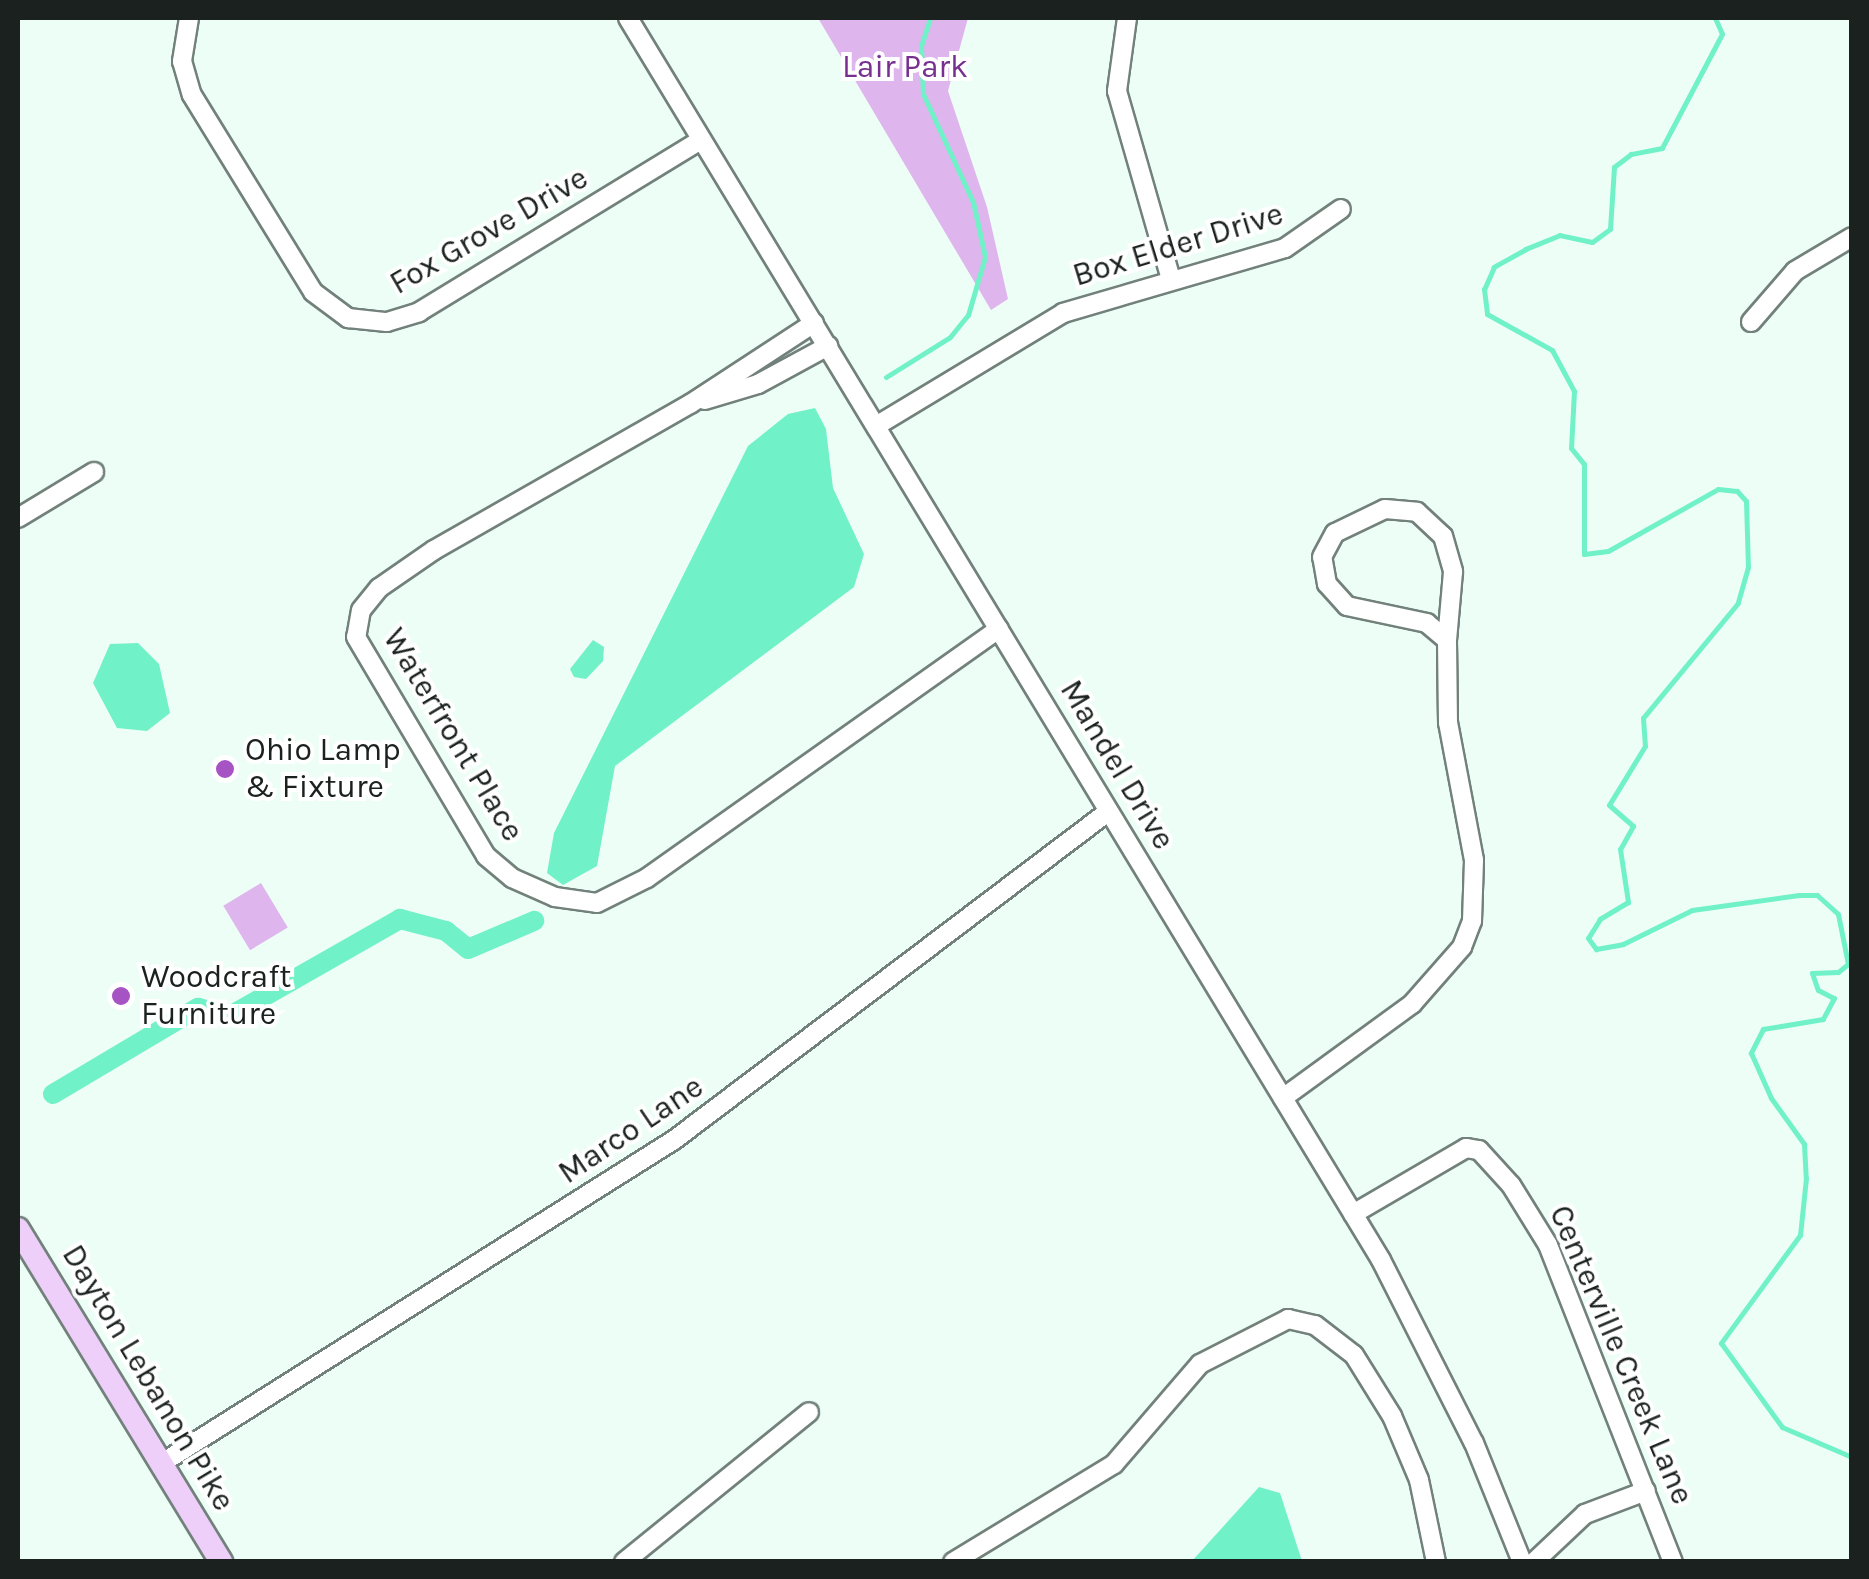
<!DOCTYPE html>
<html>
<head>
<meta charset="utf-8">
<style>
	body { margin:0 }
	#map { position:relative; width:1869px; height:1579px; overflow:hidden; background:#edfef7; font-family:Karla,sans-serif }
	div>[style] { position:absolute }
	.green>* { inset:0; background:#deb5ed; transform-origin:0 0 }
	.water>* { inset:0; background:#71f1c8 }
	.stream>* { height:5px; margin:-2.5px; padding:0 2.5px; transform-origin:2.5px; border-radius:2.5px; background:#71f1c8 }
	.canal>* { height:20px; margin:-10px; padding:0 10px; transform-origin:10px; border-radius:10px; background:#71f1c8 }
	.roads { filter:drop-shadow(2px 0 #72817b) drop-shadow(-2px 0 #72817b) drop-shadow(0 2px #72817b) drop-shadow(0 -2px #72817b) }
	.minor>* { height:18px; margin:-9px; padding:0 9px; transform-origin:9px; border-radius:9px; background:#fff }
	.major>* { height:22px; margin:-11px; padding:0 11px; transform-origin:11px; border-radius:11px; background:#eecffa }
	.dots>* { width:28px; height:28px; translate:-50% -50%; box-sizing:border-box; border:5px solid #fff; border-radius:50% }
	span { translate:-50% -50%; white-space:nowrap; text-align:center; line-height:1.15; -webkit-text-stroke:8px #fff; paint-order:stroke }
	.park-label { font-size:32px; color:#77308f }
	.street-label { font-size:32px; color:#1a211e }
	.poi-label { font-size:32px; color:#1a211e }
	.left { translate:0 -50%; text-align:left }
	.frame { position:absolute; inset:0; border:20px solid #1a211e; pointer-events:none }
</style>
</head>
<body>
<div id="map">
	<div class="green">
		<div style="clip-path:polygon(818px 18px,968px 18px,948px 91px,987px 207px,1008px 299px,991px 310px)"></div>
		<div style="left:261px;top:883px;width:52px;height:44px;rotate:59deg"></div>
	</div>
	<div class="water">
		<div style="clip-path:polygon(815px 408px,826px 429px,833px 488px,864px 554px,854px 587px,615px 766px,597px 866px,563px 885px,547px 873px,554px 833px,748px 446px,788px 414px)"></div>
		<div style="clip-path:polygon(593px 640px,604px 647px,603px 661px,586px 679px,574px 677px,570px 669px)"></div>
		<div style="clip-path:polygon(138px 643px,159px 664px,170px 713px,147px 731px,117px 728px,93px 683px,110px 644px)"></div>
		<div style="clip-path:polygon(1259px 1487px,1280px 1493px,1302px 1561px,1192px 1561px)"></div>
	</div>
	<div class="stream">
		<div style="left:1715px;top:18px;width:17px;rotate:66deg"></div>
		<div style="left:1722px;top:34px;width:129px;rotate:117.8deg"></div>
		<div style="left:1662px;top:148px;width:32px;rotate:169deg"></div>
		<div style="left:1631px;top:154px;width:21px;rotate:143deg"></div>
		<div style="left:1614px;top:167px;width:62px;rotate:93.7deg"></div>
		<div style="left:1610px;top:229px;width:22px;rotate:144deg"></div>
		<div style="left:1592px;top:242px;width:33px;rotate:-168deg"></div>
		<div style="left:1560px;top:235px;width:37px;rotate:158deg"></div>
		<div style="left:1526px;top:249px;width:37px;rotate:151deg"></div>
		<div style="left:1494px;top:267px;width:24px;rotate:114deg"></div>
		<div style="left:1484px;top:289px;width:25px;rotate:83deg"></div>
		<div style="left:1487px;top:314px;width:74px;rotate:29deg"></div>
		<div style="left:1552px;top:350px;width:47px;rotate:61.8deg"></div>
		<div style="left:1574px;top:391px;width:57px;rotate:93deg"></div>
		<div style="left:1571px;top:448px;width:21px;rotate:51deg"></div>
		<div style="left:1584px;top:464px;width:90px;rotate:90deg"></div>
		<div style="left:1584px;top:554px;width:24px;rotate:-7deg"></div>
		<div style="left:1608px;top:551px;width:126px;rotate:-29.4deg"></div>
		<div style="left:1718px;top:489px;width:19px;rotate:6deg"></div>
		<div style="left:1737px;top:491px;width:13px;rotate:48deg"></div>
		<div style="left:1746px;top:501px;width:66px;rotate:88.3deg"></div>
		<div style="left:1748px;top:567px;width:37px;rotate:106deg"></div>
		<div style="left:1738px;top:603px;width:149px;rotate:129.6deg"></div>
		<div style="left:1643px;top:718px;width:28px;rotate:86deg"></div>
		<div style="left:1645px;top:746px;width:69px;rotate:121.4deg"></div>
		<div style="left:1609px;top:805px;width:32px;rotate:41deg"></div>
		<div style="left:1633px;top:826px;width:26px;rotate:119deg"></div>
		<div style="left:1620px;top:849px;width:54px;rotate:81.4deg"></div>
		<div style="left:1628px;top:902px;width:33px;rotate:149deg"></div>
		<div style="left:1600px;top:919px;width:22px;rotate:122deg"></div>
		<div style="left:1588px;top:938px;width:14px;rotate:54deg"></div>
		<div style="left:1596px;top:949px;width:27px;rotate:-10deg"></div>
		<div style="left:1623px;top:944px;width:77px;rotate:-26.2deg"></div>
		<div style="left:1692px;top:910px;width:108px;rotate:-8deg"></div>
		<div style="left:1799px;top:895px;width:18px"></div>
		<div style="left:1817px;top:895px;width:28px;rotate:42deg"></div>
		<div style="left:1838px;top:914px;width:51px;rotate:78.7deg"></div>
		<div style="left:1848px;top:964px;width:13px;rotate:141deg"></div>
		<div style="left:1838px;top:972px;width:26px;rotate:178deg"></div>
		<div style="left:1812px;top:973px;width:18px;rotate:71deg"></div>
		<div style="left:1818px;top:990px;width:18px;rotate:27deg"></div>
		<div style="left:1834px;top:998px;width:24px;rotate:118deg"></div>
		<div style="left:1823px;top:1019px;width:61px;rotate:170.5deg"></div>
		<div style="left:1763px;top:1029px;width:27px;rotate:117deg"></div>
		<div style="left:1751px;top:1053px;width:49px;rotate:66deg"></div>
		<div style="left:1771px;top:1098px;width:57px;rotate:54.3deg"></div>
		<div style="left:1804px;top:1144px;width:34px;rotate:87deg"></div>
		<div style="left:1806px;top:1178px;width:57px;rotate:96deg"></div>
		<div style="left:1800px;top:1235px;width:134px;rotate:126.2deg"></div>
		<div style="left:1721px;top:1343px;width:104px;rotate:54deg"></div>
		<div style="left:1782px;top:1427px;width:76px;rotate:23.2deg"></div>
		<div style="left:886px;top:377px;width:75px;rotate:-32deg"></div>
		<div style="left:950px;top:337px;width:28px;rotate:-51deg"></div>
		<div style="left:968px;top:315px;width:60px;rotate:-73.7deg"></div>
		<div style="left:985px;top:257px;width:56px;rotate:-102.3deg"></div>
		<div style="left:973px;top:202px;width:119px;rotate:-114.8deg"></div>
		<div style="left:923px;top:94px;width:48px;rotate:-92.4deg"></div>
		<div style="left:921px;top:46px;width:29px;rotate:-72deg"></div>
	</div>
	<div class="canal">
		<div style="left:53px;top:1094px;width:169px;rotate:-30.7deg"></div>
		<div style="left:198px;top:1008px;width:33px;rotate:14deg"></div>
		<div style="left:230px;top:1016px;width:196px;rotate:-29.7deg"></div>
		<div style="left:400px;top:919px;width:48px;rotate:14.6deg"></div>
		<div style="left:446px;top:931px;width:28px;rotate:39deg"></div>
		<div style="left:468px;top:949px;width:72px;rotate:-23deg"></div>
	</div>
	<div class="roads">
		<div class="minor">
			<div style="left:189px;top:18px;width:44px;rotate:99.2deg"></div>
			<div style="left:182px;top:61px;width:35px;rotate:74deg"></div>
			<div style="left:192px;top:95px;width:231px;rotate:58.4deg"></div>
			<div style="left:313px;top:292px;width:44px;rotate:36.6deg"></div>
			<div style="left:348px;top:318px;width:39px;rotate:6deg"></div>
			<div style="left:387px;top:322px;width:34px;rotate:-17deg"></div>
			<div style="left:419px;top:312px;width:330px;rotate:-31.4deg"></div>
			<div style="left:628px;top:18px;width:1452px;rotate:58.77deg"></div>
			<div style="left:1381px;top:1260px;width:205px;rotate:63.1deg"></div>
			<div style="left:1474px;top:1443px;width:128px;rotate:68deg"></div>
			<div style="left:1127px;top:18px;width:74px;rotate:97.8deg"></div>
			<div style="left:1117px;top:91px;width:196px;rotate:74deg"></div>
			<div style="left:1751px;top:322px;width:67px;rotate:-49.2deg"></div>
			<div style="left:1795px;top:271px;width:66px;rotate:-30.8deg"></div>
			<div style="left:814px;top:323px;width:148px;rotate:146.8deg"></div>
			<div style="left:690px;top:404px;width:295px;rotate:150.3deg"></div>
			<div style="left:434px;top:550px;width:67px;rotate:145.4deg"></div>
			<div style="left:379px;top:588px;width:28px;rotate:129deg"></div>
			<div style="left:361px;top:610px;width:27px;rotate:100deg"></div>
			<div style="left:356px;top:637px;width:255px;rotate:59.3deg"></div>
			<div style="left:486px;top:856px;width:34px;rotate:40deg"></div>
			<div style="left:512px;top:878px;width:47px;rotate:23.8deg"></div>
			<div style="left:555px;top:897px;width:42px;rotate:8.1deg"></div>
			<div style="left:597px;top:903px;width:56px;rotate:-26.6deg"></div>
			<div style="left:647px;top:878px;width:431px;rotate:-35.3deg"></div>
			<div style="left:705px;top:400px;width:55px;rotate:-16.8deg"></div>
			<div style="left:758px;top:384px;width:80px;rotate:-28.5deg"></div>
			<div style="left:876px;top:426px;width:218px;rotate:-31.1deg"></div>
			<div style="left:1063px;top:313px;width:231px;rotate:-16.3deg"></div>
			<div style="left:1285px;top:248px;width:68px;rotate:-34.9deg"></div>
			<div style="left:1385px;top:509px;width:32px;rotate:5deg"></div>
			<div style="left:1417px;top:512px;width:35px;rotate:43deg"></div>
			<div style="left:1443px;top:536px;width:37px;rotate:74deg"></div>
			<div style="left:1453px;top:572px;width:68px;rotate:95deg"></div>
			<div style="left:1447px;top:640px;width:26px;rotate:-140deg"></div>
			<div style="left:1427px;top:623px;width:82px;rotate:-168deg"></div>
			<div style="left:1347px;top:606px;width:30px;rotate:-132deg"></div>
			<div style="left:1327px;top:584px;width:27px;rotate:-100deg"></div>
			<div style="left:1322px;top:557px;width:27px;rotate:-62deg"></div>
			<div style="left:1335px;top:533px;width:55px;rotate:-25.6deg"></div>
			<div style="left:18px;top:518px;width:89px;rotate:-31.2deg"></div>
			<div style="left:1283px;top:1098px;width:160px;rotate:-36.1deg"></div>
			<div style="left:1412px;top:1004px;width:76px;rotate:-48.7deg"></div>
			<div style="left:1462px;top:947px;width:28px;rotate:-69deg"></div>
			<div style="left:1472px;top:921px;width:61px;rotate:-88.1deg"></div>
			<div style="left:1474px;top:860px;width:139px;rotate:-100.7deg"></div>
			<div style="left:1448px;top:723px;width:83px;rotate:-90.7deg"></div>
			<div style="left:1353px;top:1214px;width:131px;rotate:-30.3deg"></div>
			<div style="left:1466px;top:1148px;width:13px;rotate:9deg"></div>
			<div style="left:1479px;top:1150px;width:47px;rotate:47.6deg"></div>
			<div style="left:1511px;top:1185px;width:70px;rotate:58.3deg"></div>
			<div style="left:1548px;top:1245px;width:341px;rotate:68.5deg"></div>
			<div style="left:162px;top:1463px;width:605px;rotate:-32.25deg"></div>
			<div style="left:674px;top:1140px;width:545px;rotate:-37.1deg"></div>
			<div style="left:624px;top:1562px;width:238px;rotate:-39deg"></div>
			<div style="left:953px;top:1562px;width:188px;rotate:-31.3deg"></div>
			<div style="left:1114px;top:1464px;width:132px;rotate:-49.3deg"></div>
			<div style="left:1200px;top:1364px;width:99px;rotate:-27.1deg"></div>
			<div style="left:1288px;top:1319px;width:28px;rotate:13deg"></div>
			<div style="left:1315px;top:1325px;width:49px;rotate:37.6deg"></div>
			<div style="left:1354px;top:1355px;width:72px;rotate:58.1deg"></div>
			<div style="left:1392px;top:1416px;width:69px;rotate:67.1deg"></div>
			<div style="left:1419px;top:1480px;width:84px;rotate:78.3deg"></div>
			<div style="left:1534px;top:1562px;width:70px;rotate:-43.3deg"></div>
			<div style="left:1585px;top:1514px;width:65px;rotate:-20.7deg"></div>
		</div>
		<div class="major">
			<div style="left:18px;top:1229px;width:390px;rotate:58.6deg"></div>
		</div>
	</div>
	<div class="dots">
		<div style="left:225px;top:769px;background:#a653c3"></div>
		<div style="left:121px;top:996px;background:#a653c3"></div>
	</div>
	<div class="park-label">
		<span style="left:905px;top:67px">Lair Park</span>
	</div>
	<div class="street-label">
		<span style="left:489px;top:231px;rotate:-30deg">Fox Grove Drive</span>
		<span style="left:1178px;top:245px;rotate:-17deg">Box Elder Drive</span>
		<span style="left:453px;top:735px;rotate:59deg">Waterfront Place</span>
		<span style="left:1117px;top:765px;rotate:59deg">Mandel Drive</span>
		<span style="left:631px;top:1130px;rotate:-34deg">Marco Lane</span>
		<span style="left:1621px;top:1355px;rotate:67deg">Centerville Creek Lane</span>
		<span style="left:148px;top:1378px;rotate:59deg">Dayton Lebanon Pike</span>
	</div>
	<div class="poi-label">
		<span class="left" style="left:245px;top:769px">Ohio Lamp<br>&amp; Fixture</span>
		<span class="left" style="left:141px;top:996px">Woodcraft<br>Furniture</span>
	</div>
	<div class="frame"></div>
</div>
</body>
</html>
